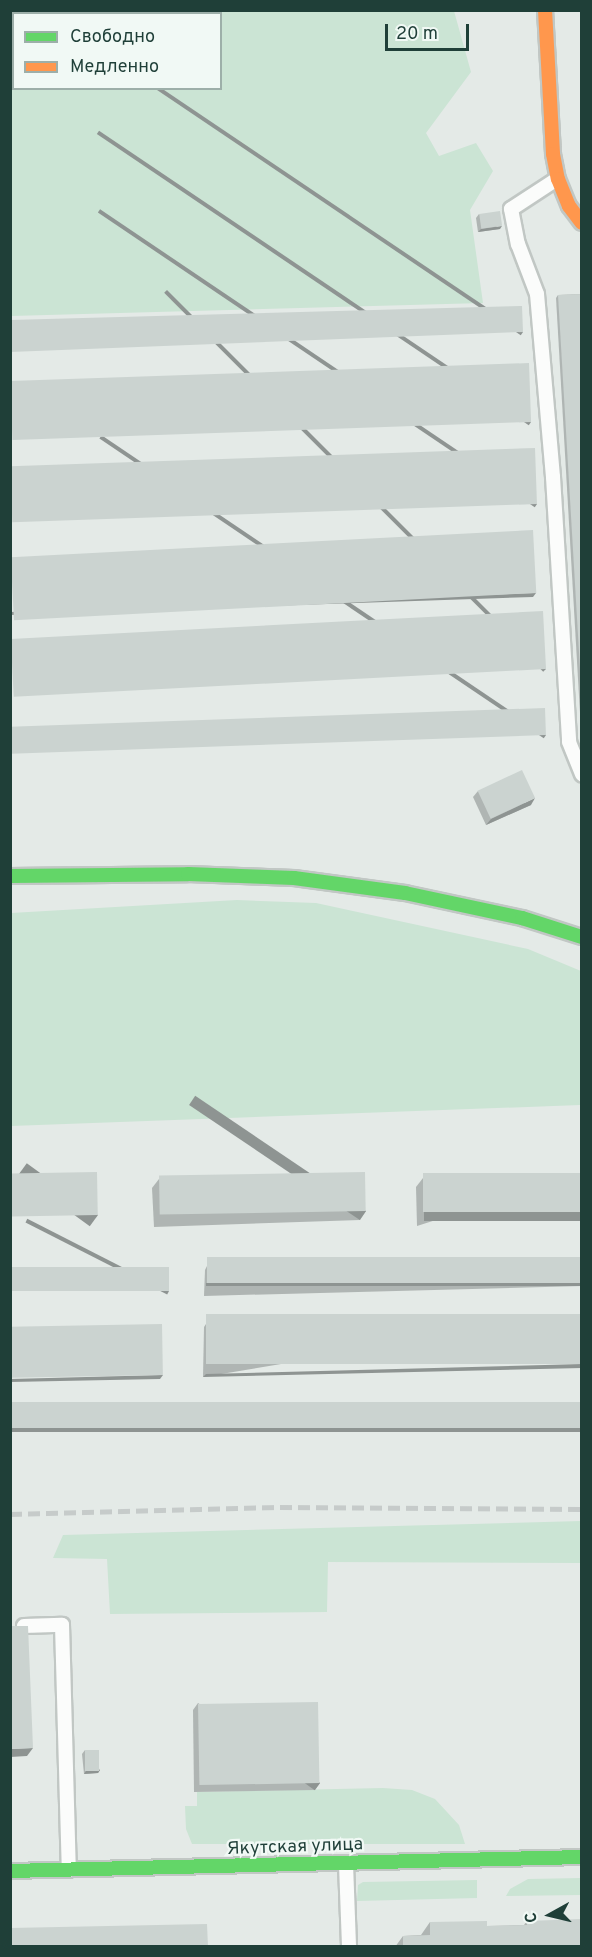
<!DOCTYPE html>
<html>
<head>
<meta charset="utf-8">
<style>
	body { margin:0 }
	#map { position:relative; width:592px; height:1957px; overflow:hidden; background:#e4eae7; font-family:Overpass,sans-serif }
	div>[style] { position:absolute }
	.green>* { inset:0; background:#cbe4d4 }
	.roads { filter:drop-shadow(2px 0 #c1c7c4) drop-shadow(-2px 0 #c1c7c4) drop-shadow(0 2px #c1c7c4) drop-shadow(0 -2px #c1c7c4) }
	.lane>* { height:14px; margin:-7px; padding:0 7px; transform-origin:7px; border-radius:7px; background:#fbfcfb }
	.fast>* { height:14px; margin:-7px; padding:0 7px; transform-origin:7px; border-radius:7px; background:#63d668 }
	.slow>* { height:14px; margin:-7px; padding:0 7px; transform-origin:7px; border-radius:7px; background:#ff974d }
	.rail>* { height:4.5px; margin-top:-2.25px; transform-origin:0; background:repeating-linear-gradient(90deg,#c6cbca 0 12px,transparent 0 18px) }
	.wall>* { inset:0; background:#afb5b3 }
	.shaded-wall>* { inset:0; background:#8e9492; transform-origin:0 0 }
	.building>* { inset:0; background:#cbd3d0; transform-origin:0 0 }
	span { translate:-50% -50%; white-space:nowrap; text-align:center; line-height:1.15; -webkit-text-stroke:4.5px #f1f9f5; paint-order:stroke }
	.street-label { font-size:18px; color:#1f3f38 }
	.frame { position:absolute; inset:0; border:12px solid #1f3f38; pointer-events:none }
	.legend { position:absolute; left:12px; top:12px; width:210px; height:78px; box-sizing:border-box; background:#f1f9f5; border:2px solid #9dafa9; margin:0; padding:8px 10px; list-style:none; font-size:18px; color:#1f3f38 }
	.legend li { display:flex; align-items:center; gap:12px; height:30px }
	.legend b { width:30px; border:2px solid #9dafa9 }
	.north { position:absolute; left:520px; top:1885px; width:60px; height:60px; -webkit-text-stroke:4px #f1f9f5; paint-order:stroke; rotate:262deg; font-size:16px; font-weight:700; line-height:24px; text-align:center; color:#1f3f38 }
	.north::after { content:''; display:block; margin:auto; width:21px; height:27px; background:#1f3f38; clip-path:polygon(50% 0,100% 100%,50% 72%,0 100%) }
	.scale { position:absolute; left:385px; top:24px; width:84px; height:27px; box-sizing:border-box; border:3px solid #1f3f38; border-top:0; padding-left:8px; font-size:18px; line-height:21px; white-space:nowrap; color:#1f3f38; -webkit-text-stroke:4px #f1f9f5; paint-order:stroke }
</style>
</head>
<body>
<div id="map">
	<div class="green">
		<div style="clip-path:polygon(evenodd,10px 11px,454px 11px,471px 72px,426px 133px,439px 156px,476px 143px,493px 171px,470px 210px,483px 303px,11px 316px,10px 11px,14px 14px,220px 14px,220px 88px,14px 88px,14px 14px)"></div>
		<div style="clip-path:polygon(237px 900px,316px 903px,528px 949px,581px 971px,580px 1105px,11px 1126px,11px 913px)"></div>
		<div style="clip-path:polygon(581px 1521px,581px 1563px,328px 1562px,327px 1612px,110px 1614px,107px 1559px,53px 1558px,63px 1535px)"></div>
		<div style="clip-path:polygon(383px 1788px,412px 1790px,435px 1799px,459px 1825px,465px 1844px,192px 1844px,186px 1829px,185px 1806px,197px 1806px,197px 1792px)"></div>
		<div style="clip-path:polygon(581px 1878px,581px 1895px,506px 1896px,510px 1889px,528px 1879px)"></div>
		<div style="clip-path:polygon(477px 1880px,477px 1898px,357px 1901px,358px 1885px,363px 1882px)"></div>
	</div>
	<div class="roads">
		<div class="lane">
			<div style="left:557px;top:179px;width:55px;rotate:146.9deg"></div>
			<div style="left:511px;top:209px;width:36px;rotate:79deg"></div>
			<div style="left:518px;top:244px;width:53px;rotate:69.2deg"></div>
			<div style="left:537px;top:294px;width:184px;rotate:85deg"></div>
			<div style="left:553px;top:477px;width:265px;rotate:86.5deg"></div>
			<div style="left:569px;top:742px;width:35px;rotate:68deg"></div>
			<div style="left:24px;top:1626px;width:38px;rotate:-2deg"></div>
			<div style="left:62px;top:1625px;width:245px;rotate:88.4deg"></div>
			<div style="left:346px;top:1864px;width:82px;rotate:87.9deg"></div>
		</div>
		<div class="fast">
			<div style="left:10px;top:876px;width:178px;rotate:-0.6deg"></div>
			<div style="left:188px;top:874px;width:106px;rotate:2.2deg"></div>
			<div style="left:294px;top:878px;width:112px;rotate:7.7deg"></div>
			<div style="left:405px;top:893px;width:120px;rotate:12.1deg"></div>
			<div style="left:522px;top:918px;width:63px;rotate:17.6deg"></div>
			<div style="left:10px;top:1871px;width:572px;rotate:-1.4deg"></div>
		</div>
		<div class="slow">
			<div style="left:545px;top:10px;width:144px;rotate:86.8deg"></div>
			<div style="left:553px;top:154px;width:25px;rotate:79deg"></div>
			<div style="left:558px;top:179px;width:29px;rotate:68deg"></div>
			<div style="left:569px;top:206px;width:21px;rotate:53deg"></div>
		</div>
	</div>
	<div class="rail">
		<div style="left:10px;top:1514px;width:270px;rotate:-1.5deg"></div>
		<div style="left:280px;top:1507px;width:302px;rotate:0.4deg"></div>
	</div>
	<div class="wall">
		<div style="clip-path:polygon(479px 214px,500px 229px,478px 232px,476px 218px)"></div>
		<div style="clip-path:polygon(582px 294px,582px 748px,556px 298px,558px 295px)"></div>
		<div style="clip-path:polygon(478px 791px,531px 805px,486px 825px,473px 797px)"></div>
		<div style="clip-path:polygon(582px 1173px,417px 1226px,416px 1187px,423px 1178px)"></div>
		<div style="clip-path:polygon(159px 1179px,366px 1211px,360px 1220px,154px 1227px,152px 1188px)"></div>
		<div style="clip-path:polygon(582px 1257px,582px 1286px,204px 1296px,205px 1270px,207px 1266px)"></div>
		<div style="clip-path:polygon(582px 1314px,203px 1377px,204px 1327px,206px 1324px)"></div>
		<div style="clip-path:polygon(198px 1703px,320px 1783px,315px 1790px,194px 1792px,193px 1710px)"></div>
		<div style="clip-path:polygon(85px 1750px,100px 1770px,98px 1773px,84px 1774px,82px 1754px)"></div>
		<div style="clip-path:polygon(527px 1921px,582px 1947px,395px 1947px,403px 1936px,421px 1935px,430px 1922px,487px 1926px,524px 1925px)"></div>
	</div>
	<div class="shaded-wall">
		<div style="clip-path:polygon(502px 226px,500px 229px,478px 232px,481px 229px)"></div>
		<div style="left:523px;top:332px;width:4px;height:513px;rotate:124deg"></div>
		<div style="left:531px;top:422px;width:4px;height:521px;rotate:124deg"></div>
		<div style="left:537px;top:504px;width:4px;height:527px;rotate:124deg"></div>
		<div style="clip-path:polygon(536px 593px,533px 597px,10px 615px,10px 612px)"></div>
		<div style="left:546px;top:669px;width:4px;height:536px;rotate:135deg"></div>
		<div style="left:546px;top:735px;width:4px;height:536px;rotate:124deg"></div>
		<div style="clip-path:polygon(535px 798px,531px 805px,486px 825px,491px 819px)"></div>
		<div style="left:366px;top:1211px;width:11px;height:206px;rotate:124deg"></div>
		<div style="left:582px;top:1212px;width:9px;height:158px;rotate:90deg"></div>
		<div style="left:98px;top:1215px;width:14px;height:88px;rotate:126deg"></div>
		<div style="left:582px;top:1283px;width:3px;height:376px;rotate:90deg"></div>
		<div style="left:169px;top:1291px;width:4px;height:159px;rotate:117deg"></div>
		<div style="clip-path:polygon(582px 1364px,582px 1368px,203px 1377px,206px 1374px)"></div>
		<div style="clip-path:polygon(163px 1375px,160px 1379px,10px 1382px,10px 1379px)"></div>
		<div style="left:582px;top:1428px;width:4px;height:572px;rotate:90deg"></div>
		<div style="clip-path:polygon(33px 1748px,27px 1756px,10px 1757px,10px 1749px)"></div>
		<div style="clip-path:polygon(100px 1770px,98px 1773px,84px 1774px,86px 1771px)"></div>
		<div style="left:320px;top:1783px;width:9px;height:121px;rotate:126deg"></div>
	</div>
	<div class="building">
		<div style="left:500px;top:211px;width:15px;height:21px;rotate:82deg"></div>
		<div style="clip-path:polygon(582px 294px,582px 703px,558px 295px)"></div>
		<div style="clip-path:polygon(522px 306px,523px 332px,10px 352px,10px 320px)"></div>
		<div style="left:529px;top:363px;width:59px;height:519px;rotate:88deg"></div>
		<div style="left:535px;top:448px;width:56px;height:525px;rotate:88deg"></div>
		<div style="left:533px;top:530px;width:63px;height:523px;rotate:87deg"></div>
		<div style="left:543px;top:611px;width:58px;height:533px;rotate:87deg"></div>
		<div style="left:545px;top:708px;width:27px;height:535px;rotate:88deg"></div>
		<div style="left:522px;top:770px;width:31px;height:49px;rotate:65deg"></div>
		<div style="left:97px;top:1172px;width:43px;height:87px;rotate:89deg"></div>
		<div style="left:365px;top:1172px;width:39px;height:206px;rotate:89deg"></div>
		<div style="left:582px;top:1173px;width:39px;height:159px;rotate:90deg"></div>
		<div style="left:582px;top:1257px;width:26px;height:375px;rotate:90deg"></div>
		<div style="left:169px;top:1267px;width:24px;height:159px;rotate:90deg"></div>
		<div style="left:582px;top:1314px;width:50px;height:376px;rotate:90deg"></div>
		<div style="left:162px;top:1324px;width:51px;height:152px;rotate:89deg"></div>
		<div style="left:582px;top:1402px;width:26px;height:572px;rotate:90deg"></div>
		<div style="clip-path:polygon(10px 1626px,28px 1626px,33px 1748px,10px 1749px)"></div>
		<div style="left:318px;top:1702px;width:81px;height:120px;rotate:89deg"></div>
		<div style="left:85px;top:1750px;width:14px;height:21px"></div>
		<div style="clip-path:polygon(582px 1919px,582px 1947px,403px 1947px,403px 1936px,430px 1935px,430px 1922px,487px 1921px,487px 1926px,527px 1925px,527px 1921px)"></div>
		<div style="clip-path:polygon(207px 1924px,208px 1947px,10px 1947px,10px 1928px)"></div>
	</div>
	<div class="street-label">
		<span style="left:295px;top:1848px;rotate:-2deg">Якутская улица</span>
	</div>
	<div class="frame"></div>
	<ul class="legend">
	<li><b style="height:8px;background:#63d668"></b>Свободно</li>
	<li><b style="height:8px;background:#ff974d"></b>Медленно</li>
	</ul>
	<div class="north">С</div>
	<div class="scale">20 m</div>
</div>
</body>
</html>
